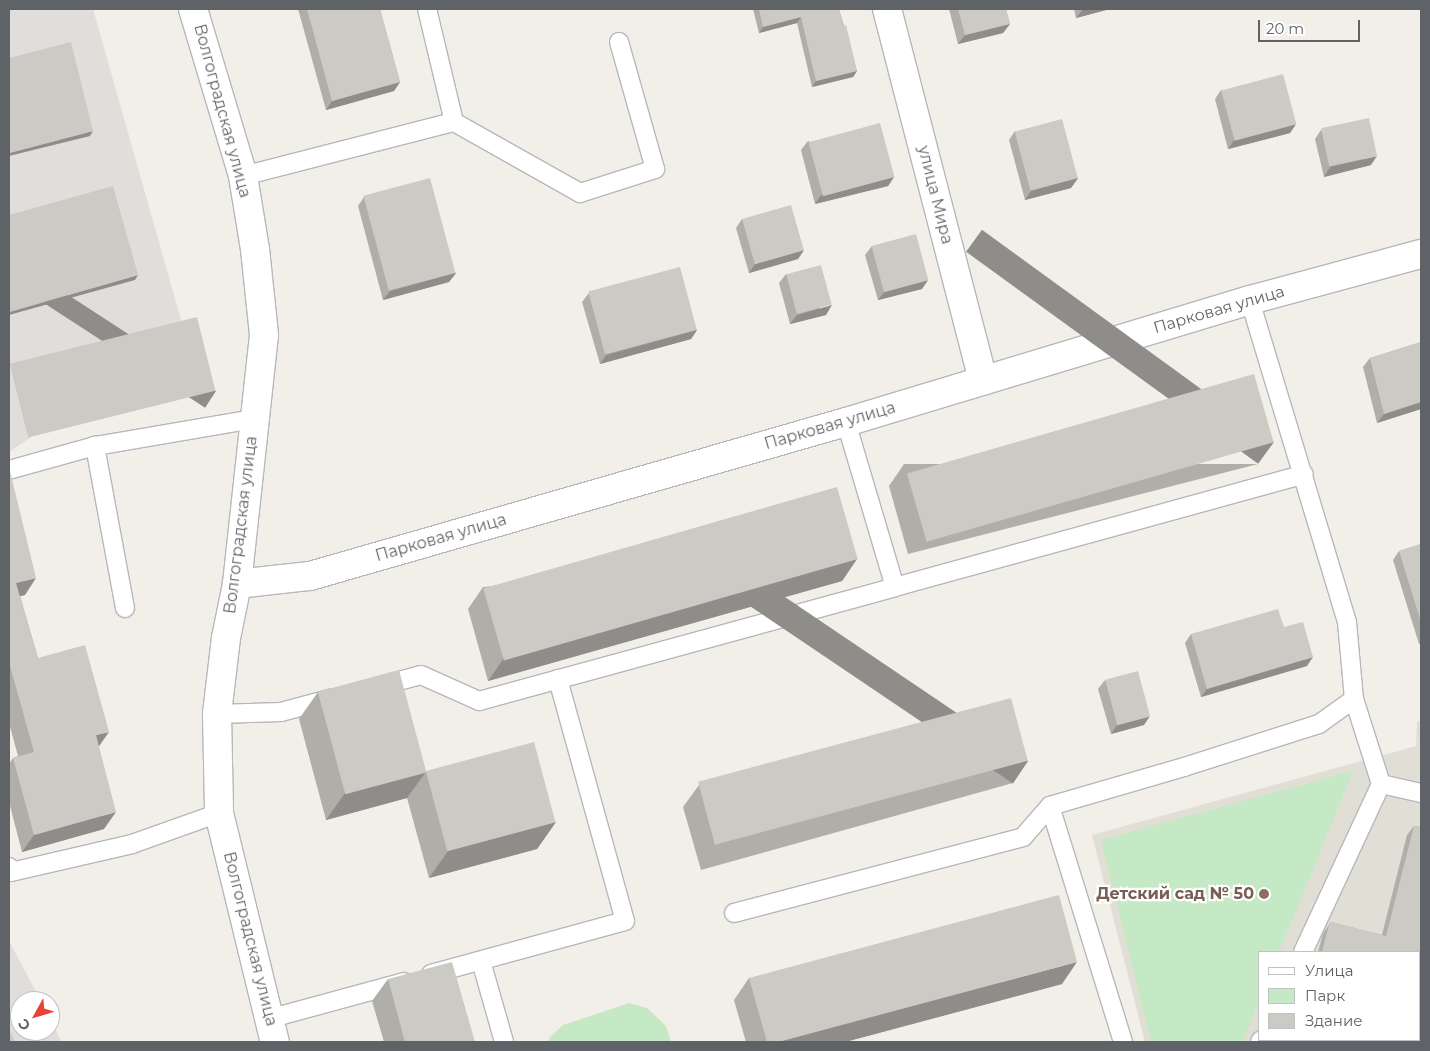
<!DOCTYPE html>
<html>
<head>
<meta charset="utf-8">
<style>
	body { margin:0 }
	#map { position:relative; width:1430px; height:1051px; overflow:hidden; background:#f1efe8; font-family:Montserrat,sans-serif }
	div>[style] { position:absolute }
	.industrial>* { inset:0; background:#e0deda }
	.education>* { inset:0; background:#e1ded6 }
	.green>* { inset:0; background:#c5e8c5 }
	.roads { filter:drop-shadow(1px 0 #b5b8bc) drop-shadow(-1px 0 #b5b8bc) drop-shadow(0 1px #b5b8bc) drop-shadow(0 -1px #b5b8bc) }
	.lane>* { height:18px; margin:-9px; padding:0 9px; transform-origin:9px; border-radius:9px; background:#fff }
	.street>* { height:28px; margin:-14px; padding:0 14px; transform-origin:14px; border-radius:14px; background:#fff }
	.secondary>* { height:28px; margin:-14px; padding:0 14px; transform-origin:14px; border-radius:14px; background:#fff }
	.wall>* { inset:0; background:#afaea9 }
	.shaded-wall>* { inset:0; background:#8f8d8a; transform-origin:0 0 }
	.building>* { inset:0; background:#cccac5; transform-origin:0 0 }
	.dots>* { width:14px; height:14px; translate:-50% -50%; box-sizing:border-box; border:2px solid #fff; border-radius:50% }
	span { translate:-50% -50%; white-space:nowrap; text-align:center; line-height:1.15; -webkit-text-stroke:4.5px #fff; paint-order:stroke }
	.street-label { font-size:16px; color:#5f6368 }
	.education-label { font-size:16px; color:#785e54; font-weight:700 }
	.right { translate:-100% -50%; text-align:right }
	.frame { position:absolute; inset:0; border:10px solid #5f6368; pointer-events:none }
	.legend { position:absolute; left:1258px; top:951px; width:162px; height:90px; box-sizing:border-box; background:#fff; border:1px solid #bfc1c3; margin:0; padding:6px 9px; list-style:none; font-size:15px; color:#5f6368 }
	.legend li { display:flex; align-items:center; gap:10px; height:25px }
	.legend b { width:25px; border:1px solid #bfc1c3 }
	.north { position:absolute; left:10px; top:991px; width:50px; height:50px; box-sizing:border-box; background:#fff; border:1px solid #bfc1c3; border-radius:50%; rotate:231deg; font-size:14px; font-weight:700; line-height:20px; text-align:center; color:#5f6368 }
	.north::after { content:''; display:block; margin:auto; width:18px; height:22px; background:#ea4335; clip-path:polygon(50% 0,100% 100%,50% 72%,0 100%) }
	.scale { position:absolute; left:1258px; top:20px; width:102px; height:22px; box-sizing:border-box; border:2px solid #5f6368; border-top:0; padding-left:6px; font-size:15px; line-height:18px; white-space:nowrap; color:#5f6368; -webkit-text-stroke:4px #fff; paint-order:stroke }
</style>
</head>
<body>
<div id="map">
	<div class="industrial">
		<div style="clip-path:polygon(9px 9px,93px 9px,185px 334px,9px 452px)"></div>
		<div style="clip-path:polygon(9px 941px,41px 1001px,20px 1001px,20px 1031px,50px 1031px,50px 1019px,62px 1042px,9px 1042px)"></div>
	</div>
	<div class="education">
		<div style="clip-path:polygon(evenodd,1421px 721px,1421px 1042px,1145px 1042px,1092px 835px,1416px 746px,1417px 722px,1421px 721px,1259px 952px,1419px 952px,1419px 1040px,1259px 1040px,1259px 952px)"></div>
	</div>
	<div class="green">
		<div style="clip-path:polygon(1353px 771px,1279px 952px,1259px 952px,1259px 1002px,1242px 1042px,1151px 1042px,1101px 840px)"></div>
		<div style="clip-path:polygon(629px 1003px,647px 1008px,666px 1026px,671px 1042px,548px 1042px,550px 1037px,563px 1025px)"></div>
	</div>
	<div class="roads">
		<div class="lane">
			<div style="left:454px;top:122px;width:145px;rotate:29.4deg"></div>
			<div style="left:580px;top:193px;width:79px;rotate:-17.7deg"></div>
			<div style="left:655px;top:169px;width:132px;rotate:-105.8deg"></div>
			<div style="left:243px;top:176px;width:218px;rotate:-14.4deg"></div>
			<div style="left:454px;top:122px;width:116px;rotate:-103.4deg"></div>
			<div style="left:846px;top:422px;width:172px;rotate:73.5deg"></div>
			<div style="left:895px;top:587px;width:424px;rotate:-15.4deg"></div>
			<div style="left:9px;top:470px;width:89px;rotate:-15.6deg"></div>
			<div style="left:125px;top:608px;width:165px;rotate:-100.5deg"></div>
			<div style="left:95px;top:446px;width:160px;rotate:-9.7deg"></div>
			<div style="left:380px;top:686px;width:42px;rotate:-15deg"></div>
			<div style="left:421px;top:675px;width:64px;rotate:24.1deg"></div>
			<div style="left:479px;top:701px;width:431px;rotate:-15.3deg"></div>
			<div style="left:217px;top:714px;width:64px;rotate:-1.8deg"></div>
			<div style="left:281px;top:712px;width:54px;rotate:-15.1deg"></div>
			<div style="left:1381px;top:784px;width:41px;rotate:12.7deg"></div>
			<div style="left:1050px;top:806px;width:247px;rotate:72.8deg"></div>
			<div style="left:9px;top:867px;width:5px;rotate:68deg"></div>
			<div style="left:11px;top:872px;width:124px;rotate:-13deg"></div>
			<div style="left:132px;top:844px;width:92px;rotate:-19.6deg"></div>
			<div style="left:734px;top:913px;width:299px;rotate:-14.7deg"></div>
			<div style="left:1023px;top:837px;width:41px;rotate:-48.9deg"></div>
			<div style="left:1050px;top:806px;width:140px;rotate:-16.2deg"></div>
			<div style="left:1184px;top:767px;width:142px;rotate:-17.7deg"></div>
			<div style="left:1319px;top:724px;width:43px;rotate:-35.5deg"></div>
			<div style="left:1354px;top:699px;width:77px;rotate:-95.2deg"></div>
			<div style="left:1347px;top:622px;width:336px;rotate:-106.8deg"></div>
			<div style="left:1303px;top:952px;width:185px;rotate:-65.1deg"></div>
			<div style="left:1381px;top:784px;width:89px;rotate:-107.6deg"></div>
			<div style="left:481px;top:961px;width:84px;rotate:74.1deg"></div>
			<div style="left:431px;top:974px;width:201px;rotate:-15.3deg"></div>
			<div style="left:625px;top:921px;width:251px;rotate:-105.5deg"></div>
			<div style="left:268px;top:1019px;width:141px;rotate:-15.2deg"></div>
			<div style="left:1260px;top:1042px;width:2px;rotate:-63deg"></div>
		</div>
		<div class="street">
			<div style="left:887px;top:9px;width:384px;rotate:75.5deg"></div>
			<div style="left:237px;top:584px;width:73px;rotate:-6.3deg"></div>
			<div style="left:310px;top:576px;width:558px;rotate:-16.03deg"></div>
			<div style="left:846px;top:422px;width:422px;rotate:-16.8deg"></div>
			<div style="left:1250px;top:300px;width:177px;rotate:-15.1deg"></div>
		</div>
		<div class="secondary">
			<div style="left:193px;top:9px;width:174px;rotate:73.3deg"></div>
			<div style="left:243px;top:176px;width:74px;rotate:80.7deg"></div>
			<div style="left:255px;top:249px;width:86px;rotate:84deg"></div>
			<div style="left:264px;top:335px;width:250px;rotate:96.2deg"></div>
			<div style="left:237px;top:584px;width:55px;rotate:101.5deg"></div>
			<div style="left:226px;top:638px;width:77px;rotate:96.8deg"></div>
			<div style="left:217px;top:714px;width:99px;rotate:88.8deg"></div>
			<div style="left:219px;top:813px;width:236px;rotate:76.3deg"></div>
		</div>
	</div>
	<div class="wall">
		<div style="clip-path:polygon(298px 9px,380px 9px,400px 82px,394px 91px,326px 110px)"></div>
		<div style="clip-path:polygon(753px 9px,839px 9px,857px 71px,853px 77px,812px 87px,797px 23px,759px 33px)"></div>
		<div style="clip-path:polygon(949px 9px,1006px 9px,1010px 24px,1003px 33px,958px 44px)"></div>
		<div style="clip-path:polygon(1074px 9px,1110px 9px,1076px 18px)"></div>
		<div style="clip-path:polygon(1221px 90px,1296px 124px,1290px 133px,1228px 149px,1215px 99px)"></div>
		<div style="clip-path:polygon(1321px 130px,1371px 165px,1324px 177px,1315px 139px)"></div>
		<div style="clip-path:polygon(1015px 131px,1078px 178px,1071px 188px,1025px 200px,1009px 140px)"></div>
		<div style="clip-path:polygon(808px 141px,894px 177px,888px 186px,815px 204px,801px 150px)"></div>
		<div style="clip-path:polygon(364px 197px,456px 273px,449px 282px,383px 300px,358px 206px)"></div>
		<div style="clip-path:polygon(742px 219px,804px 250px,798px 259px,749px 273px,736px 228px)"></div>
		<div style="clip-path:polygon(872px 246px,928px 280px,922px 289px,878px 300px,865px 255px)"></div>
		<div style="clip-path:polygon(786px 274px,826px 315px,790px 324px,779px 283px)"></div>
		<div style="clip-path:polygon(589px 293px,697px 330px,691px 339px,600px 364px,582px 302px)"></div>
		<div style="clip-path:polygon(1421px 342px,1421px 409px,1377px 423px,1363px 367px,1370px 358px)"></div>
		<div style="clip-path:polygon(904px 464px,1258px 464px,908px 554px,889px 486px)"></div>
		<div style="clip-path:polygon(9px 467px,25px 595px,20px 596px,38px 658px,99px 746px,104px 829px,22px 852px,9px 802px,9px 764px,13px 758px,18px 756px,9px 723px)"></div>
		<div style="clip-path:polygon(1421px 544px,1421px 644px,1419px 644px,1393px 560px,1399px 551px)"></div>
		<div style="clip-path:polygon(857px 559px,842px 581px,488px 681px,468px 609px,483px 587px)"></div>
		<div style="clip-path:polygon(1284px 627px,1307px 666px,1201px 697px,1185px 643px,1191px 634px)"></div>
		<div style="clip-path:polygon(1105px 680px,1144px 725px,1111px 734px,1098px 689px)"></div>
		<div style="clip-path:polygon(318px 692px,426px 772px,556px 822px,537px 849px,429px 878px,407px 798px,326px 820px,299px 719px)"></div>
		<div style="clip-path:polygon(1028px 761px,1013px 783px,701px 870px,683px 807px,699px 785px)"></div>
		<div style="clip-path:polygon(1414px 826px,1421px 827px,1421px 1042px,1295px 1042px,1296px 1040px,1419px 1040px,1419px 952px,1318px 952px,1322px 937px,1324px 932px,1331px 922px,1382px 935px,1407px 835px)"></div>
		<div style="clip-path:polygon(749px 978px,1062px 984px,845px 1042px,746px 1042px,734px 1000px)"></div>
		<div style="clip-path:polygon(388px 979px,475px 1042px,384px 1042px,372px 1001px)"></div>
	</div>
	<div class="shaded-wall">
		<div style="clip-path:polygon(1083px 9px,1110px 9px,1076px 18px)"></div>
		<div style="clip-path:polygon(801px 17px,797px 23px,759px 33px,763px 27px)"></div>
		<div style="clip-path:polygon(1010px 24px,1003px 33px,958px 44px,965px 35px)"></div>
		<div style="clip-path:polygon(857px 71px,853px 77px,812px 87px,816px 81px)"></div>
		<div style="clip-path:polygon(400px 82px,394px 91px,326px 110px,332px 101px)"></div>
		<div style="clip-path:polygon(1296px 124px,1290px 133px,1228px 149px,1234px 140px)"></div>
		<div style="clip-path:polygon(93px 131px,90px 136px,9px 156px,9px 153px)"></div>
		<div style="clip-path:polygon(1377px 156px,1371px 165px,1324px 177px,1330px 167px)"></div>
		<div style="clip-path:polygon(894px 177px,888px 186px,815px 204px,821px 195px)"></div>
		<div style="clip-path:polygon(1078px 178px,1071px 188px,1025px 200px,1031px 191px)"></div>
		<div style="clip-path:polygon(804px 250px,798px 259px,749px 273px,755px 264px)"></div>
		<div style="clip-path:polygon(456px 273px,449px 282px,383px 300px,390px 291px)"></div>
		<div style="clip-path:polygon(138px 275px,135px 280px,9px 315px,9px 312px)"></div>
		<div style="clip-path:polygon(928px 280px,922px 289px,878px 300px,885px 291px)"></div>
		<div style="clip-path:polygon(832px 305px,826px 315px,790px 324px,797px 315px)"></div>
		<div style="clip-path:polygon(697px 330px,691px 339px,600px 364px,606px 355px)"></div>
		<div style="left:216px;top:391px;width:20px;height:212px;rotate:123deg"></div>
		<div style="clip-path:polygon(1421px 402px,1421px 409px,1377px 423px,1384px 414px)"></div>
		<div style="left:1274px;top:442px;width:27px;height:361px;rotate:126deg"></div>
		<div style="clip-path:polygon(857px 559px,842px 581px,488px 681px,504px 658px)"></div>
		<div style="clip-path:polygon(36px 578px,25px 595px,9px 599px,16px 583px)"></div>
		<div style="clip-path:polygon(1313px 657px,1307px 666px,1201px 697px,1207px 689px)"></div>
		<div style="clip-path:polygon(1150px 716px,1144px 725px,1111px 734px,1117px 725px)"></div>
		<div style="clip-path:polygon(109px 732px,97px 749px,96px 735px)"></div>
		<div style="left:1028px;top:761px;width:27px;height:324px;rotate:124deg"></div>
		<div style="clip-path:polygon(426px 772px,407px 798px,326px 820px,345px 793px)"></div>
		<div style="clip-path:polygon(116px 812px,104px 829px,22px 852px,34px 835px)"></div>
		<div style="clip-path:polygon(556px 822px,537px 849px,429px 878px,448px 851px)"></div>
		<div style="clip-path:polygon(1077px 962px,1062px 984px,845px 1042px,778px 1042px)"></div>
	</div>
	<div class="building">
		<div style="clip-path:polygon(307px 9px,380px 9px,400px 82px,332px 101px)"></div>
		<div style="clip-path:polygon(759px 9px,839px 9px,843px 26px,846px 25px,857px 71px,816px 81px,801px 17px,763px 27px)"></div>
		<div style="clip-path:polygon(958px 9px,1006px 9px,1010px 24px,965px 35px)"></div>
		<div style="clip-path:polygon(71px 42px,93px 131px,9px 153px,9px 58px)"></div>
		<div style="left:1283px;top:74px;width:52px;height:64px;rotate:75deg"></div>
		<div style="left:1369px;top:118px;width:39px;height:49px;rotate:78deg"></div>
		<div style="left:1062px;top:119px;width:61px;height:49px;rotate:75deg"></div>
		<div style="left:880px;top:123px;width:56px;height:74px;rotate:75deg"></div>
		<div style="left:430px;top:178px;width:98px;height:69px;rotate:75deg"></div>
		<div style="clip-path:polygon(113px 186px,138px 275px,9px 312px,9px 215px)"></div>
		<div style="left:791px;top:205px;width:47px;height:51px;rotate:74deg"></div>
		<div style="left:916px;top:234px;width:48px;height:46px;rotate:75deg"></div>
		<div style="left:821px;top:265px;width:41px;height:36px;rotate:75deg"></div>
		<div style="left:680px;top:267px;width:65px;height:95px;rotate:75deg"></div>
		<div style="left:197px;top:317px;width:76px;height:193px;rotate:76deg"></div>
		<div style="clip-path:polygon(1421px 342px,1421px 402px,1384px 414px,1370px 358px)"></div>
		<div style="left:1254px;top:374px;width:71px;height:361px;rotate:74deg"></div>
		<div style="clip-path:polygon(9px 467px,36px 578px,16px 583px,38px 658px,85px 645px,109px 732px,96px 735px,116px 812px,34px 835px,13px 758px,34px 752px,10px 666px,9px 667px)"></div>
		<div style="left:837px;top:487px;width:75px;height:368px;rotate:74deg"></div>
		<div style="clip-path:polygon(1421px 544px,1421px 622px,1399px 551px)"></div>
		<div style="clip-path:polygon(1278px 609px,1284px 627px,1303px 622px,1313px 657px,1207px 689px,1191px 634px)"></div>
		<div style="left:399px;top:670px;width:106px;height:84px;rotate:75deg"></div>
		<div style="left:1138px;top:671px;width:47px;height:34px;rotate:75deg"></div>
		<div style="left:1011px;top:698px;width:65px;height:324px;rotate:75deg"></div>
		<div style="left:534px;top:742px;width:83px;height:112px;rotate:75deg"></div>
		<div style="clip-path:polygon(1414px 826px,1421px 827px,1421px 1042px,1300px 1042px,1300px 1040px,1419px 1040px,1419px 952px,1322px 952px,1328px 928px,1331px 922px,1386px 936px)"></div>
		<div style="clip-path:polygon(1059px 895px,1077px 962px,778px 1042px,767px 1042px,749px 978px)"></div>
		<div style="clip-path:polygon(452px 962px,475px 1042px,405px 1042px,388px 979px)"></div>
		<div style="clip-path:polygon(9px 1029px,15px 1042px,9px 1042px)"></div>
	</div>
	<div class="dots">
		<div style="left:1264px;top:894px;background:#8d6e63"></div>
	</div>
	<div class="street-label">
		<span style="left:222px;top:111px;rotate:75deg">Волгоградская улица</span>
		<span style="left:935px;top:195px;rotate:76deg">улица Мира</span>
		<span style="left:1219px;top:310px;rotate:-16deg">Парковая улица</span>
		<span style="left:830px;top:426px;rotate:-16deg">Парковая улица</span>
		<span style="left:241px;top:525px;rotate:-83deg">Волгоградская улица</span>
		<span style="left:441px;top:538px;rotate:-16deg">Парковая улица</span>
		<span style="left:250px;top:939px;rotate:76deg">Волгоградская улица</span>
	</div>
	<div class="education-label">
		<span class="right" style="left:1254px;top:894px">Детский сад № 50</span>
	</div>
	<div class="frame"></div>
	<ul class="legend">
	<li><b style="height:6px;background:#fff"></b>Улица</li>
	<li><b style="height:14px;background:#c5e8c5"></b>Парк</li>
	<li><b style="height:14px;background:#cccac5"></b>Здание</li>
	</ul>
	<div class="north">С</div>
	<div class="scale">20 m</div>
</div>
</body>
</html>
